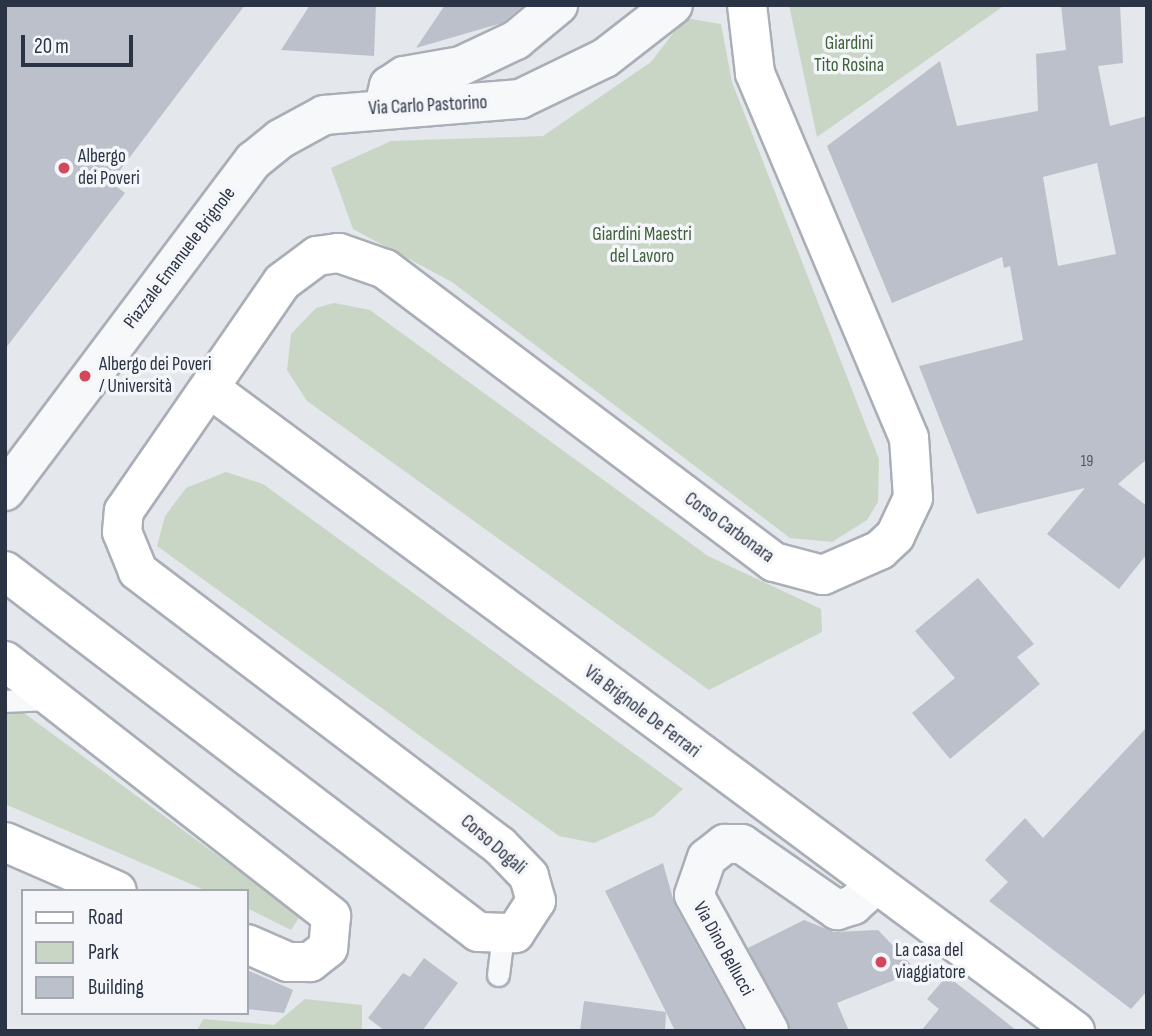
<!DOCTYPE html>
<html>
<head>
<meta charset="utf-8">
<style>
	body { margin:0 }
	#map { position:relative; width:1152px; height:1036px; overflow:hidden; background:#e4e7ec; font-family:"Sofia Sans Condensed",sans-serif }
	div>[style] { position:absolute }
	.green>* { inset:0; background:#c9d6c5 }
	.building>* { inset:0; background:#bbc0ca }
	.roads { filter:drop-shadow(2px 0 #a9aeb7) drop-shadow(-2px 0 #a9aeb7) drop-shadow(0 2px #a9aeb7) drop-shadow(0 -2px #a9aeb7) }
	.lane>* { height:21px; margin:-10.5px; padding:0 10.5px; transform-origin:10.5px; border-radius:10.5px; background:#f7f8fa }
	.street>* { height:38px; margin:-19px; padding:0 19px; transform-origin:19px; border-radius:19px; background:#f7f8fa }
	.secondary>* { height:38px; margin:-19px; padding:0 19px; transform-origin:19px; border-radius:19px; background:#fff }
	.dots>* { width:19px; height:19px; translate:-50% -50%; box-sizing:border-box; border:4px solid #f4f6f9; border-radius:50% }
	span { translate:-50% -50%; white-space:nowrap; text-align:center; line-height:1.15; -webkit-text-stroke:7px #f4f6f9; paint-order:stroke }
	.number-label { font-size:16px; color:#4f5766 }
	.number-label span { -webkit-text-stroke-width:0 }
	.park-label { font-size:19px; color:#3f6138 }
	.street-label { font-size:19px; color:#2b3445 }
	.poi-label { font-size:19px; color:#2b3445 }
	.left { translate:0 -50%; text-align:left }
	.frame { position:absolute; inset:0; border:7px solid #2b3445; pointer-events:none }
	.legend { position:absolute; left:21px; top:889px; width:228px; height:126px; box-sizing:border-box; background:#f4f6f9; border:2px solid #a4a8b1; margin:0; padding:9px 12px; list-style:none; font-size:21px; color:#2b3445 }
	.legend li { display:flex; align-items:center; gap:14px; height:35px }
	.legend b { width:35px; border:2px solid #a4a8b1 }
	.scale { position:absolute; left:21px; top:35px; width:112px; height:32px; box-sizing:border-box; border:4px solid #2b3445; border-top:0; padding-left:9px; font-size:21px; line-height:24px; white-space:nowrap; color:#2b3445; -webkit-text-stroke:5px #f4f6f9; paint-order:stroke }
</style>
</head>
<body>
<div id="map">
	<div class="green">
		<div style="clip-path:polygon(789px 5px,1005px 5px,817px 137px)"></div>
		<div style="clip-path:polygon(685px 18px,721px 24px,732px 82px,879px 459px,878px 502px,867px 520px,832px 542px,790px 538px,452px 282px,353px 229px,331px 168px,391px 141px,543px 136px,651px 62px)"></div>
		<div style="clip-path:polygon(334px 303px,370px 310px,708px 556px,821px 609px,822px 632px,709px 690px,307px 401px,287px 370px,291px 334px,316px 308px)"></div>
		<div style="clip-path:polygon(226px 472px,263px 484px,683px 789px,654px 816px,594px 843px,559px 836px,157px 546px,165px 516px,186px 488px)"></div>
		<div style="clip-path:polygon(5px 699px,300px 916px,291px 930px,247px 908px,247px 891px,207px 891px,5px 804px)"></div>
		<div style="clip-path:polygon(305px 999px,362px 1005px,362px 1031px,197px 1031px,203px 1019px,274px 1025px)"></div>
	</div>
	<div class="building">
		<div style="clip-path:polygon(5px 5px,245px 5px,111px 182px,125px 193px,5px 349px)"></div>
		<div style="clip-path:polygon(310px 5px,376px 5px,374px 56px,281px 50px)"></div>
		<div style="clip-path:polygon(445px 5px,524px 5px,502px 23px,416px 48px)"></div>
		<div style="clip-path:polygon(evenodd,1061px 5px,1120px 5px,1123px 63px,1098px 66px,1110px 126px,1147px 116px,1147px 459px,1118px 484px,1147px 506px,1147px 554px,1119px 589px,1047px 534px,1085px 488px,977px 514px,919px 366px,1023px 340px,1010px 266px,1004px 268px,1002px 257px,892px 303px,827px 146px,940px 61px,957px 126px,1038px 111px,1036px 54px,1066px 50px,1061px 5px,1097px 163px,1116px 254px,1058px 266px,1043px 177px,1097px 163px)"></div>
		<div style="clip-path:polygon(978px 578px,1034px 644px,1017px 657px,1040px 684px,950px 759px,912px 713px,955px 678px,915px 631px)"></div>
		<div style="clip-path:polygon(1147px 727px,1147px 991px,1131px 1009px,989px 901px,1008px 882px,985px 860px,1025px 818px,1043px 838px)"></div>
		<div style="clip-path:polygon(663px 863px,675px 906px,744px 1031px,675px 1031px,666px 1012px,665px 1031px,580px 1031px,584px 1001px,666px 1012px,605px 891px)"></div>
		<div style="clip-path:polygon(804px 920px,834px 932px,878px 930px,917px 971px,837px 1003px,849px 1031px,791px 1031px,748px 948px)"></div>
		<div style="clip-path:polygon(424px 958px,458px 983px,422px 1031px,385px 1031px,368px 1018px,403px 973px,410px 977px)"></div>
		<div style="clip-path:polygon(247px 970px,293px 990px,284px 1013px,247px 1009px)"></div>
		<div style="clip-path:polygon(947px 976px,982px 1003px,1017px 1031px,921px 1031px,939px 1009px,927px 999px)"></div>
	</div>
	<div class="roads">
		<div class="lane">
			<div style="left:5px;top:701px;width:47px;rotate:-2.4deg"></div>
			<div style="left:498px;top:975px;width:38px;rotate:-83deg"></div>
		</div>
		<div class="street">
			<div style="left:384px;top:106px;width:21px;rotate:-76deg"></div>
			<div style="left:389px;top:86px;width:18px;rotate:-34deg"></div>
			<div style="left:404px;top:76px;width:58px;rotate:-10deg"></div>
			<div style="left:461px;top:66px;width:61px;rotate:-25.3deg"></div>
			<div style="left:516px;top:40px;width:55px;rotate:-39.8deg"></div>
			<div style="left:5px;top:491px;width:413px;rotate:-53.1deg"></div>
			<div style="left:253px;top:161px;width:35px;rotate:-39deg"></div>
			<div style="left:280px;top:139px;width:50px;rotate:-28.6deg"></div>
			<div style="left:324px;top:115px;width:197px;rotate:-4.7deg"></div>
			<div style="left:520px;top:99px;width:94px;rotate:-25.8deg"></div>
			<div style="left:605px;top:58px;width:86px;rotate:-37.9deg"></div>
			<div style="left:769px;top:1031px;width:155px;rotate:-118.9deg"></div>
			<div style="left:694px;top:895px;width:39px;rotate:-71deg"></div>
			<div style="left:707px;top:858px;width:23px;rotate:-38deg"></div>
			<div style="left:725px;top:844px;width:17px"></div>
			<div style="left:742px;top:844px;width:116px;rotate:34.8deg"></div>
			<div style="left:837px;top:910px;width:17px;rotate:-17deg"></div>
			<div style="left:853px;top:905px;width:28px;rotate:-42deg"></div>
		</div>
		<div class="secondary">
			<div style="left:212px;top:390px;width:1075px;rotate:36.6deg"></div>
			<div style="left:5px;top:571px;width:595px;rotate:37.35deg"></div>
			<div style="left:478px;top:932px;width:37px;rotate:2deg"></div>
			<div style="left:515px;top:933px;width:38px;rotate:-57deg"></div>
			<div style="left:536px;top:901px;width:26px;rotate:-106deg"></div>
			<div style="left:529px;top:876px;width:42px;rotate:-134deg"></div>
			<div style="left:500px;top:846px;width:455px;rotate:-142.8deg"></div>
			<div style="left:138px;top:571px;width:42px;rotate:-112.3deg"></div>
			<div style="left:122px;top:532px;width:21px;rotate:-85deg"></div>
			<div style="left:124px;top:511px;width:278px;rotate:-55.4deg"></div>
			<div style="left:282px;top:282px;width:44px;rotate:-36.6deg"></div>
			<div style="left:317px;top:256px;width:22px;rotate:-8deg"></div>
			<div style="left:339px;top:253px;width:49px;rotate:19.2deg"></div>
			<div style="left:385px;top:269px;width:487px;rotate:37deg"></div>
			<div style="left:774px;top:562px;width:51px;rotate:14.9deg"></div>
			<div style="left:823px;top:575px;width:62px;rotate:-23.7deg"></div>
			<div style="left:880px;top:550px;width:21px;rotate:-43deg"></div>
			<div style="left:895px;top:536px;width:42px;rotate:-64.7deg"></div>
			<div style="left:913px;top:498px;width:60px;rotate:-93.8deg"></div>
			<div style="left:909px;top:438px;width:396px;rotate:-112.9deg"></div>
			<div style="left:755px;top:73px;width:68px;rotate:-96.7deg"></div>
			<div style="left:5px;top:661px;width:414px;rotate:38deg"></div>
			<div style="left:331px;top:916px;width:32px;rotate:95deg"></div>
			<div style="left:328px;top:948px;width:23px;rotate:142deg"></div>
			<div style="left:310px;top:962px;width:22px;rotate:180deg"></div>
			<div style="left:288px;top:962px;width:45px;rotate:-156.3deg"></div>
			<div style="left:5px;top:842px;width:122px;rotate:23.6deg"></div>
		</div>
	</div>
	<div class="dots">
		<div style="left:64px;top:168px;background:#d1495b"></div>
		<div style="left:85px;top:376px;background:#d1495b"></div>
		<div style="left:881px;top:962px;background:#d1495b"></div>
	</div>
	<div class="number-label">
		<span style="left:1087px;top:462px">19</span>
	</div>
	<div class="park-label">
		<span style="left:849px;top:55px">Giardini<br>Tito Rosina</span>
		<span style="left:642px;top:246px">Giardini Maestri<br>del Lavoro</span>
	</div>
	<div class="street-label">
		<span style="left:428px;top:106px;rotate:-3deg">Via Carlo Pastorino</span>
		<span style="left:180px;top:258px;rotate:-53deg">Piazzale Emanuele Brignole</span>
		<span style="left:729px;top:528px;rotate:36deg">Corso Carbonara</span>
		<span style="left:642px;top:712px;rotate:37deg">Via Brignole De Ferrari</span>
		<span style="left:493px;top:845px;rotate:41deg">Corso Dogali</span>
		<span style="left:723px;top:949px;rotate:61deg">Via Dino Bellucci</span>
	</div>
	<div class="poi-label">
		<span class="left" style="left:78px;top:168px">Albergo<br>dei Poveri</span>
		<span class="left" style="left:99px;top:376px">Albergo dei Poveri<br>/ Università</span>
		<span class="left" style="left:895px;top:962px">La casa del<br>viaggiatore</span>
	</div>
	<div class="frame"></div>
	<ul class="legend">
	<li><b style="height:9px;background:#fff"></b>Road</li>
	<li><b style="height:19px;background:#c9d6c5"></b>Park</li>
	<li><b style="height:19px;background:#bbc0ca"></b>Building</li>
	</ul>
	<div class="scale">20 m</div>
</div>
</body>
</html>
